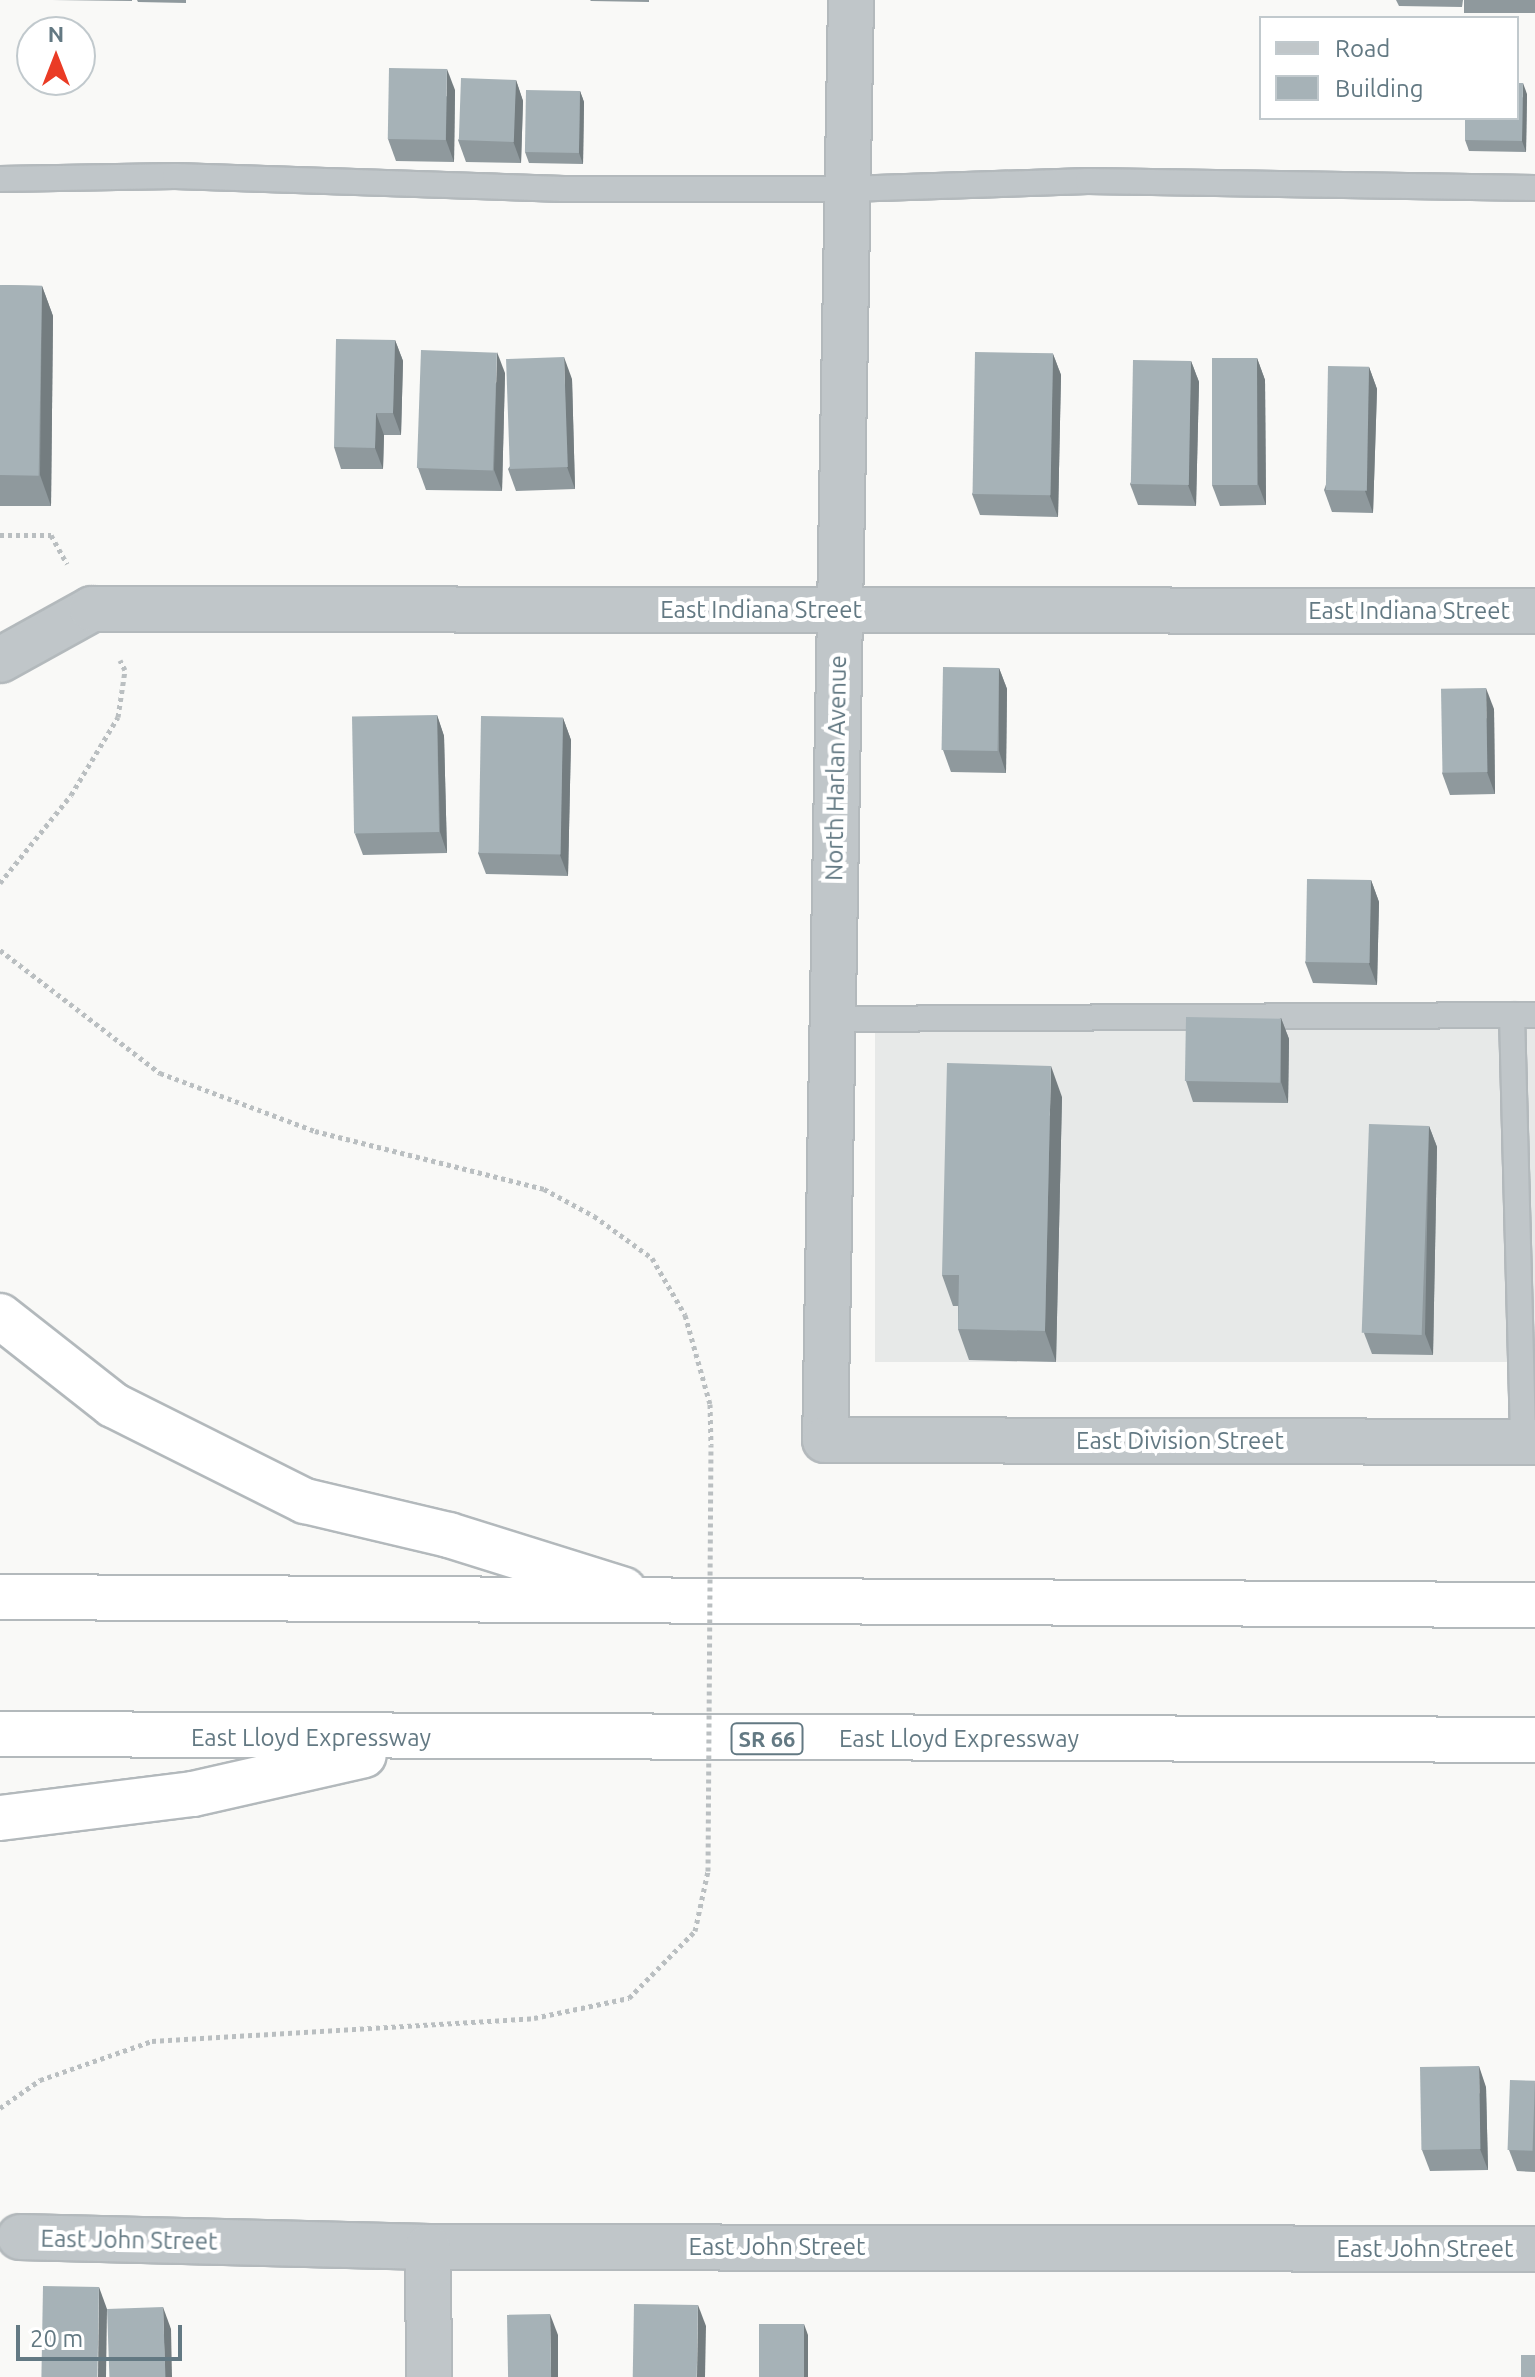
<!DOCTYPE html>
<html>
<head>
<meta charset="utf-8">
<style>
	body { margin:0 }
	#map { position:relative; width:1535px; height:2377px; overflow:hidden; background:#f9f9f7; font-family:Ubuntu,sans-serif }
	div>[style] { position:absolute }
	.built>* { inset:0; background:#e7e9e8; transform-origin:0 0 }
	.path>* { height:5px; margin-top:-2.5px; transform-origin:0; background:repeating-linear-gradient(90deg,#babfc1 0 4px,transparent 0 8px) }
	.roads { filter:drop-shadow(2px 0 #b3b9bc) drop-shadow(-2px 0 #b3b9bc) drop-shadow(0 2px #b3b9bc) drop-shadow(0 -2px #b3b9bc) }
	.lane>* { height:24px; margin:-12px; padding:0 12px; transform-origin:12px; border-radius:12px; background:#c0c6c9 }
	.street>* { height:44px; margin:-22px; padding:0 22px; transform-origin:22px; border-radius:22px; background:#c0c6c9 }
	.highway>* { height:44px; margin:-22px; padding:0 22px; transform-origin:22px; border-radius:22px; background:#fff }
	.path-bridge>* { height:5px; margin-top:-2.5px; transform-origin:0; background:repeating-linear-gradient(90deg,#babfc1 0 4px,transparent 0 8px) }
	.wall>* { inset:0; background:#8f999d; transform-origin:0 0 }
	.shaded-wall>* { inset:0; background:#747d80 }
	.building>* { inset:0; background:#a6b2b7; transform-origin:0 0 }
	span { translate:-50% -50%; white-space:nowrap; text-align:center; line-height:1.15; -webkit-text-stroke:8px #fff; paint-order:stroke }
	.shield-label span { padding:2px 6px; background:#fff; border:2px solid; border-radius:6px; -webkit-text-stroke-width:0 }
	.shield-label { font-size:22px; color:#637983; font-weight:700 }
	.street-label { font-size:24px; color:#637983 }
	.legend { position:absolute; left:1259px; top:16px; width:260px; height:104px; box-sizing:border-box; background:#fff; border:2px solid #c1c9cd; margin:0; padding:10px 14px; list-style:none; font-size:24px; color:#637983 }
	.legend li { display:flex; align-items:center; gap:16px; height:40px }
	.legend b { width:40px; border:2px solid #c1c9cd }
	.north { position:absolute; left:16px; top:16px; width:80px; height:80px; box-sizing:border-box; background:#fff; border:2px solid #c1c9cd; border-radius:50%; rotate:0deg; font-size:22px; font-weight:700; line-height:32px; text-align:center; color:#637983 }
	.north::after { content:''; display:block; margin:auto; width:28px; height:36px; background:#ea3b25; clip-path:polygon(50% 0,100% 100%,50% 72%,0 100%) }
	.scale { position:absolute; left:16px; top:2325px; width:166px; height:36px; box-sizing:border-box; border:4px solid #637983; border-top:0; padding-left:10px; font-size:24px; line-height:28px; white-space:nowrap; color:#637983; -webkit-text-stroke:6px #fff; paint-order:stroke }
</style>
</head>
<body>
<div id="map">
	<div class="built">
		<div style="left:875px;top:1023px;width:660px;height:339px"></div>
	</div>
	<div class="path">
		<div style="left:0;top:535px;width:51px"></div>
		<div style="left:51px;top:535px;width:33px;rotate:61deg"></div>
		<div style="left:0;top:883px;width:113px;rotate:-51.1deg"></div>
		<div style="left:71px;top:795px;width:91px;rotate:-58.9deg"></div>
		<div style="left:118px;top:717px;width:48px;rotate:-81.5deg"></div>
		<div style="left:125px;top:670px;width:11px;rotate:-117deg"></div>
		<div style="left:0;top:950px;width:202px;rotate:37.6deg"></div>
		<div style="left:160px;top:1073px;width:165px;rotate:20.5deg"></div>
		<div style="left:315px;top:1131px;width:236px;rotate:14.2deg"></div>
		<div style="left:544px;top:1189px;width:57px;rotate:28.4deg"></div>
		<div style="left:594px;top:1216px;width:72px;rotate:35.9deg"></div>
		<div style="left:652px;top:1258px;width:66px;rotate:59.9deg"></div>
		<div style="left:685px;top:1315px;width:92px;rotate:74.3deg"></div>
		<div style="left:710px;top:1404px;width:41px;rotate:88.6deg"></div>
		<div style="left:0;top:2108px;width:49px;rotate:-35deg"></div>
		<div style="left:40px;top:2080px;width:119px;rotate:-19.2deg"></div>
		<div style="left:152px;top:2041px;width:383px;rotate:-3.4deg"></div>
		<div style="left:534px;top:2018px;width:97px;rotate:-11.9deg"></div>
		<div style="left:629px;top:1998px;width:94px;rotate:-45.4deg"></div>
		<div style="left:695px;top:1931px;width:61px;rotate:-77.8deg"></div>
	</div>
	<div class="roads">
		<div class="lane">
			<div style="left:0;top:179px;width:175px;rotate:-1deg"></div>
			<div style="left:175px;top:176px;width:389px;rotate:1.9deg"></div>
			<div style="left:564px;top:189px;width:283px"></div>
			<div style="left:847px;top:189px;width:241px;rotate:-1.9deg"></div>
			<div style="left:1088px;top:181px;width:447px;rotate:0.9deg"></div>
			<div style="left:1512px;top:1015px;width:427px;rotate:88.5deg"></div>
			<div style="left:832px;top:1019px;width:703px;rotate:-0.33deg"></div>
		</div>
		<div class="street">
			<div style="left:851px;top:0;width:1440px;rotate:91.03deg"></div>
			<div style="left:825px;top:1440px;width:710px;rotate:0.16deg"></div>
			<div style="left:0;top:660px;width:105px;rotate:-29deg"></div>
			<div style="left:92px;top:609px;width:1443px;rotate:0.08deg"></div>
			<div style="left:20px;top:2237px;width:408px;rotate:1.4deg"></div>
			<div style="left:428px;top:2247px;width:1107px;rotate:0.1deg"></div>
			<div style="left:428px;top:2247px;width:130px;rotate:89.6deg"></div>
		</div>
		<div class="highway">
			<div style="left:0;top:1316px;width:144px;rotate:38.2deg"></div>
			<div style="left:113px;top:1405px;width:215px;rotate:26.6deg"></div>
			<div style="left:305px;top:1501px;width:148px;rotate:13.3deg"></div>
			<div style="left:449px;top:1535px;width:183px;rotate:17.4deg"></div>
			<div style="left:0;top:1597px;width:1535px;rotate:0.3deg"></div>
			<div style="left:0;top:1734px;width:1535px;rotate:0.22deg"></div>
			<div style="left:0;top:1818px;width:194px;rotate:-7.1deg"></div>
			<div style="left:193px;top:1794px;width:175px;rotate:-12.8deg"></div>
		</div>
	</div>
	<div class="path-bridge">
		<div style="left:708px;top:1871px;width:426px;rotate:-89.6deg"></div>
	</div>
	<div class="wall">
		<div style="clip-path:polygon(52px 0,132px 0,132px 1px)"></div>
		<div style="clip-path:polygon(137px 0,186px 0,186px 3px,138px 2px)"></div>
		<div style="clip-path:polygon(590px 0,649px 0,649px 2px,591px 1px)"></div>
		<div style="clip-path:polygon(1396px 0,1463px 0,1462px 7px,1399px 6px)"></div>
		<div style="left:1464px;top:0;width:71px;height:13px"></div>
		<div style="clip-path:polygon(516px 80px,523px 101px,521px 163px,466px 162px,458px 140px)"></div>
		<div style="clip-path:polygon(455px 90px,454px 162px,396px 161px,388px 139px)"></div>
		<div style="clip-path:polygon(580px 91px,584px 102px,583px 164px,529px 163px,525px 152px)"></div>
		<div style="clip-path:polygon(1527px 94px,1526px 152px,1469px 151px,1465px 140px)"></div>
		<div style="clip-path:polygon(0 285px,42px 286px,53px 316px,51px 506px,0 506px)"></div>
		<div style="clip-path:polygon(395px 340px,403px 361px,401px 435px,384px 435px,383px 469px,341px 469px,334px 447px)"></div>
		<div style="clip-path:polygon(1053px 354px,1061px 375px,1058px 517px,980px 515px,972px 494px)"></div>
		<div style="clip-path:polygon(1257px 358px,1265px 380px,1266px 505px,1220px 506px,1212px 485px)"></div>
		<div style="clip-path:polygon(1191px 361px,1199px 382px,1196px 506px,1138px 505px,1130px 484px)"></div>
		<div style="clip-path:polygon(1369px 367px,1377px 389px,1373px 513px,1332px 512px,1324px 490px)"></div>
		<div style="clip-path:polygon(505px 373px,502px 491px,426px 490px,418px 468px)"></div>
		<div style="clip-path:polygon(572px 379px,575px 489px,516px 491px,508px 469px)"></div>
		<div style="clip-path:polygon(999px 668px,1007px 689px,1006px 773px,951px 772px,943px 750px)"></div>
		<div style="clip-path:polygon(1494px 709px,1495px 794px,1450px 795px,1442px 773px)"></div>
		<div style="clip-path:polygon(437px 715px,444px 736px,447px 853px,363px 855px,355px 834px)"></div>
		<div style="clip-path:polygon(563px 718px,571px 740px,568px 876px,486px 874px,478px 853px)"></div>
		<div style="clip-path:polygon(1371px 880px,1379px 902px,1377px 985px,1313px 983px,1305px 962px)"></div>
		<div style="clip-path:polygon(1281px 1018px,1289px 1039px,1288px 1103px,1193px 1102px,1186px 1081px)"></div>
		<div style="clip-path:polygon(1062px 1097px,1056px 1362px,969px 1360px,958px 1329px,958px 1306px,953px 1306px,942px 1275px)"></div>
		<div style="clip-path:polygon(1429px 1126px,1437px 1147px,1433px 1355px,1372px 1354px,1364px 1333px)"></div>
		<div style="clip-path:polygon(1535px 2081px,1535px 2172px,1517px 2171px,1509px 2150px)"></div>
		<div style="clip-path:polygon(1486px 2087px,1488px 2170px,1430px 2171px,1422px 2150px)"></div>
	</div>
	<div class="shaded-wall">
		<div style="clip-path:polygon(447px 69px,455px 90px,454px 162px,446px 140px)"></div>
		<div style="clip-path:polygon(516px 80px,523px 101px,521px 163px,513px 141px)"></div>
		<div style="clip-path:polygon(1523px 83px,1527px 94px,1526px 152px,1522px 141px)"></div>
		<div style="clip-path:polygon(580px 91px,584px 102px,583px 164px,579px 153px)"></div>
		<div style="clip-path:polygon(42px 286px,53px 316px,51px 506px,40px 475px)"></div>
		<div style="clip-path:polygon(395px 340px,403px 361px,401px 435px,393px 413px)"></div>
		<div style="clip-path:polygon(497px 352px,505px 373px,502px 491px,494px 470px)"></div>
		<div style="clip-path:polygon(1053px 354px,1061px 375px,1058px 517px,1050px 496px)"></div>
		<div style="clip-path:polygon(564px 357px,572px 379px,575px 489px,567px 467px)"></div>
		<div style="clip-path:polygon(1257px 358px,1265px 380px,1266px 505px,1258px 484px)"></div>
		<div style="clip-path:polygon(1191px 361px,1199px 382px,1196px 506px,1188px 485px)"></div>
		<div style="clip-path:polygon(1369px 367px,1377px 389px,1373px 513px,1365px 491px)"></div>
		<div style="clip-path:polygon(376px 413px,384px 435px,383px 469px,375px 448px)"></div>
		<div style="clip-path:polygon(999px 668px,1007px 689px,1006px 773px,999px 751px)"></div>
		<div style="clip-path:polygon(1486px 688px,1494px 709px,1495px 794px,1487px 772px)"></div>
		<div style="clip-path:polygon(437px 715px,444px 736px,447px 853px,440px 832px)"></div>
		<div style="clip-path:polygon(563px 718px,571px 740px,568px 876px,560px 855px)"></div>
		<div style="clip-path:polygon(1371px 880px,1379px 902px,1377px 985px,1369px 964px)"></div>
		<div style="clip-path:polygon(1281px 1018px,1289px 1039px,1288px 1103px,1281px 1082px)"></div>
		<div style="clip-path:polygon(1051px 1066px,1062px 1097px,1056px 1362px,1045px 1331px)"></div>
		<div style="clip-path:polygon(1429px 1126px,1437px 1147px,1433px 1355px,1425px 1334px)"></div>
		<div style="clip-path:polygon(1479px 2066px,1486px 2087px,1488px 2170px,1480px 2149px)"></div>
		<div style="clip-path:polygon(99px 2287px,107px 2309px,106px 2377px,98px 2377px)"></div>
		<div style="clip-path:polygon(698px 2305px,706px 2326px,705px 2377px,697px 2377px)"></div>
		<div style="clip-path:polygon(163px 2307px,171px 2329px,172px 2377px,165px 2377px)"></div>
		<div style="clip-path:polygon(550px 2314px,558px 2335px,558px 2377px,551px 2377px)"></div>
		<div style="clip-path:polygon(804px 2324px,808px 2335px,808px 2377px,804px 2377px)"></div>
	</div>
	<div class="building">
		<div style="left:389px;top:68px;width:58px;height:71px;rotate:1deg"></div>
		<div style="left:461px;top:78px;width:55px;height:62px;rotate:2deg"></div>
		<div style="clip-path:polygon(1517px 83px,1523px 83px,1522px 141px,1465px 140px,1465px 118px,1517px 118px)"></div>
		<div style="left:526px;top:90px;width:54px;height:62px;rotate:1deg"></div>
		<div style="left:0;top:285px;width:42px;height:190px;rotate:1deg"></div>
		<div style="clip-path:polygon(336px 339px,395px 340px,393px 413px,376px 413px,375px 448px,334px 447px)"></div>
		<div style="left:421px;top:350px;width:76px;height:118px;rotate:2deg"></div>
		<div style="left:975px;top:352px;width:78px;height:142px;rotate:1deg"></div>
		<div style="left:564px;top:357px;width:110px;height:58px;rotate:88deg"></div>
		<div style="left:1212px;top:358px;width:45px;height:127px"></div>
		<div style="left:1133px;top:360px;width:58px;height:124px;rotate:1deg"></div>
		<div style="left:1328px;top:366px;width:41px;height:124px;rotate:1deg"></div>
		<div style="left:943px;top:667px;width:56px;height:83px;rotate:1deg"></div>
		<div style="left:1486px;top:688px;width:84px;height:45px;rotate:89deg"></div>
		<div style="left:437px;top:715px;width:117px;height:85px;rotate:89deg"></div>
		<div style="left:481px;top:716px;width:82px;height:137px;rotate:1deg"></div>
		<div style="left:1307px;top:879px;width:64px;height:83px;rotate:1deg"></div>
		<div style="left:1186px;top:1017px;width:95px;height:64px;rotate:1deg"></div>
		<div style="clip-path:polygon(947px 1063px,1051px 1066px,1045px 1331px,958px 1329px,959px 1275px,942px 1275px)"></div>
		<div style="left:1369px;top:1124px;width:60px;height:209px;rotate:2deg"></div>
		<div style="left:1479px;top:2066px;width:83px;height:59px;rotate:89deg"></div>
		<div style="left:1510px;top:2080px;width:25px;height:70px;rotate:2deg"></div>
		<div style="left:43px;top:2286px;width:56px;height:91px;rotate:1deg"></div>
		<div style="left:634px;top:2304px;width:64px;height:73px;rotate:1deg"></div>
		<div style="left:163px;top:2307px;width:70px;height:56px;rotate:88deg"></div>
		<div style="left:550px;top:2314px;width:63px;height:43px;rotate:89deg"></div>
		<div style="left:804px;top:2324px;width:53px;height:45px;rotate:90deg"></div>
		<div style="left:1521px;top:2355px;width:14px;height:22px"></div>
	</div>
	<div class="shield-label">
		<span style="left:767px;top:1739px">SR 66</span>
	</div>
	<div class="street-label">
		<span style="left:761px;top:610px">East Indiana Street</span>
		<span style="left:1409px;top:611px">East Indiana Street</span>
		<span style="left:836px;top:768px;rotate:-89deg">North Harlan Avenue</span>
		<span style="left:1180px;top:1441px">East Division Street</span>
		<span style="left:311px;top:1738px">East Lloyd Expressway</span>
		<span style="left:959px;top:1739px">East Lloyd Expressway</span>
		<span style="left:129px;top:2240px;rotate:1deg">East John Street</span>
		<span style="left:777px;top:2247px">East John Street</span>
		<span style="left:1425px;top:2249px">East John Street</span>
	</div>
	<ul class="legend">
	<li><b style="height:10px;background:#c0c6c9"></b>Road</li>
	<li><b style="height:22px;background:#a6b2b7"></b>Building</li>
	</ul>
	<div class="north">N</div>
	<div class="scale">20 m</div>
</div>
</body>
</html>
